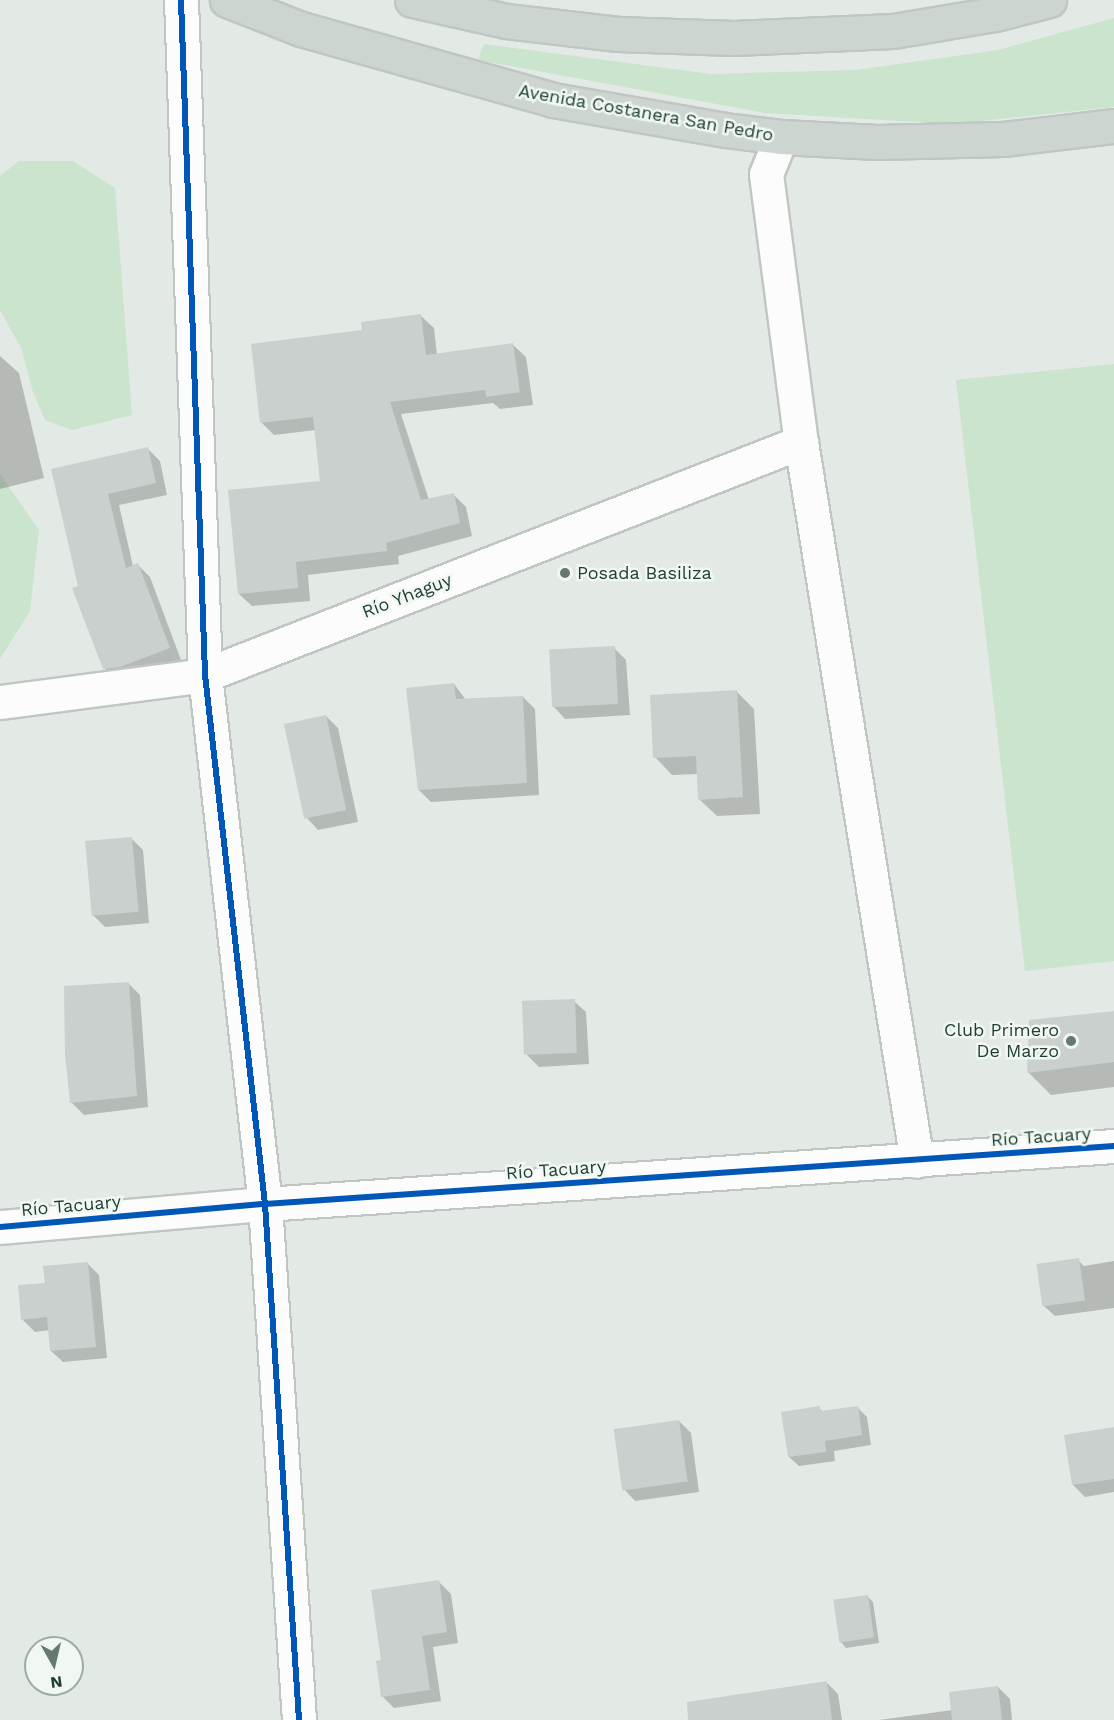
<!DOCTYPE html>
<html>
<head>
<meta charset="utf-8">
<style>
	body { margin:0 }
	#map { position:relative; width:1114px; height:1720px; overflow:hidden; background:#e3e9e5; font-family:"Work Sans",sans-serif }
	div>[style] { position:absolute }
	.green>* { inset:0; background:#cbe4ce }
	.shadow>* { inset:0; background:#0003 }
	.building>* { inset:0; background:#cad0cd; transform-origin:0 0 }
	.roads { filter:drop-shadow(2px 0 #c0c6c2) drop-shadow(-2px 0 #c0c6c2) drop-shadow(0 2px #c0c6c2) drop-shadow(0 -2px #c0c6c2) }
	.minor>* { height:33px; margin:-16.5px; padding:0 16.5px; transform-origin:16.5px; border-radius:16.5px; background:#fbfcfb }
	.major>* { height:33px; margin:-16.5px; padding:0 16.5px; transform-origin:16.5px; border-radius:16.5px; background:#cdd5d1 }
	.cycleway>* { height:6px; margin:-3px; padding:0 3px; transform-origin:3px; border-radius:3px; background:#0057b8 }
	.dots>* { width:16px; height:16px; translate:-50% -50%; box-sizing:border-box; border:3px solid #f1f8f3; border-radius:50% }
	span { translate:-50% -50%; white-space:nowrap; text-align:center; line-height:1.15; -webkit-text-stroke:5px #f1f8f3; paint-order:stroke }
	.street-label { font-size:18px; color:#1f3d30 }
	.poi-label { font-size:18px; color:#1f3d30 }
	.left { translate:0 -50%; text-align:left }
	.right { translate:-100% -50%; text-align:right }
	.north { position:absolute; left:24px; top:1636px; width:60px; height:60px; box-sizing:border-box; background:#f1f8f3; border:2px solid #9dada5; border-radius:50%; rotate:172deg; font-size:16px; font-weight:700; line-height:24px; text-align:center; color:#1f3d30 }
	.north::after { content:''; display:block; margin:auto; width:21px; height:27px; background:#64796f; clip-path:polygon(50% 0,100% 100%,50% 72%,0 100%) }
</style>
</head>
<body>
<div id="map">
	<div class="green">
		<div style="clip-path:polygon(1114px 18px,1114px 107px,952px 124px,765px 113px,478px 60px,484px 44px,711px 74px,856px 70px,998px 50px)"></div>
		<div style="clip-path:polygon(19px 161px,73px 161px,115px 188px,132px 415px,72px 430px,45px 420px,33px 392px,21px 348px,0 310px,0 176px)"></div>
		<div style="clip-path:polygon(1114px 364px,1114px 961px,1025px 971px,956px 380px)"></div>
		<div style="clip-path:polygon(0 474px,39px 530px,30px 611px,0 659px)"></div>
	</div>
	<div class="shadow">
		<div style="clip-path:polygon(421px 316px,434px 328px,437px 355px,513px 345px,526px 357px,533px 405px,500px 409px,493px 403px,401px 414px,429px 500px,453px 494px,466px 507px,472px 536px,398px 556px,399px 564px,308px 575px,310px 601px,252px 606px,239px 594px,322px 482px,316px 430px,274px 435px,261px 422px,364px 332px)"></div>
		<div style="clip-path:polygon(0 356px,19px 373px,44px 478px,0 489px)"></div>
		<div style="clip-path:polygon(148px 449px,160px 461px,167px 495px,119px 505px,133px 566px,138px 565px,150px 577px,181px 660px,132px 679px,117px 681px,105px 669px,79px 587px,53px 470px)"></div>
		<div style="clip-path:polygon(614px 648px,626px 660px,630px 715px,565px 719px,554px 707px)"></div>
		<div style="clip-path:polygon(454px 684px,466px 700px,523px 697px,535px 709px,539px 795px,431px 802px,419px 790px)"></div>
		<div style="clip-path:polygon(737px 692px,754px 709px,760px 814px,717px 816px,699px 799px,698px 774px,672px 775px,655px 757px)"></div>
		<div style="clip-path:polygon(326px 716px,338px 728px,358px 822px,318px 830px,307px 818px)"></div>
		<div style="clip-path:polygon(131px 838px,143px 850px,149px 923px,105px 927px,93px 915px)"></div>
		<div style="clip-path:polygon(128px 983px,140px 995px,148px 1107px,84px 1115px,72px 1103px,67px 1054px)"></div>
		<div style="clip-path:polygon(574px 1001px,586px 1012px,589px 1064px,539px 1067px,527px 1055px)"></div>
		<div style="clip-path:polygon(1114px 1013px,1114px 1087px,1051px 1095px,1028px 1072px)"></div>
		<div style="clip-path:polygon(1078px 1260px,1084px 1266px,1114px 1261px,1114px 1308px,1055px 1316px,1044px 1306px)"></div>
		<div style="clip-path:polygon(87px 1263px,99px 1275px,107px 1358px,63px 1362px,51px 1351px,50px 1330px,35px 1332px,23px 1320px,47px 1284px)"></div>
		<div style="clip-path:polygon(857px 1407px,867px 1417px,871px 1445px,834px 1451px,835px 1461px,799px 1466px,789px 1457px,819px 1408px,823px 1412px)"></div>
		<div style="clip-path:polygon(679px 1421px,691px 1433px,699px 1492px,635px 1501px,624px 1489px)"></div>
		<div style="clip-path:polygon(1114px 1429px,1114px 1492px,1085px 1497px,1073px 1485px)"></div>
		<div style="clip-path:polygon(439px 1582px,451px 1594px,458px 1643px,433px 1647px,441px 1701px,394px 1708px,382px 1696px,383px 1661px)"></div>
		<div style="clip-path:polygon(867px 1596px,873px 1602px,879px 1643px,846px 1648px,841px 1642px)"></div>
		<div style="clip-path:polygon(826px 1682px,838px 1694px,842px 1720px,697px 1720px)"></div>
		<div style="clip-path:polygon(998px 1687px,1010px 1699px,1012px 1720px,879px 1720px,953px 1710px)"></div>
	</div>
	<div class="building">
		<div style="clip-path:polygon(421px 314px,426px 355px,513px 343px,520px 392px,486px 397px,485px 390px,390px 402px,421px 500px,454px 493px,460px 523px,386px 543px,387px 551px,296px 562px,298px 588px,238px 594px,228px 490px,320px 481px,313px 417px,260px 423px,251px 344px,362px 330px,361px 322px)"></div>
		<div style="clip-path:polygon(148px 447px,156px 483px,108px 494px,126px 568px,138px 563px,170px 648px,120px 667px,103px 669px,72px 588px,78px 586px,51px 469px)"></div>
		<div style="left:615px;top:646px;width:58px;height:66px;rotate:87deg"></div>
		<div style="clip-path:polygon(454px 683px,456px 699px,523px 696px,527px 783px,418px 790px,406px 688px)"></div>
		<div style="clip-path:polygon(737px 690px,743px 797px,698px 800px,696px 756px,653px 758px,650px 695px)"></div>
		<div style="left:326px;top:715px;width:97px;height:43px;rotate:78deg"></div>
		<div style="left:132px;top:837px;width:75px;height:47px;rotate:85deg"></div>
		<div style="clip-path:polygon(129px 982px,137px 1096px,70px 1103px,65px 1054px,64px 986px)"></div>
		<div style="left:575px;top:999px;width:54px;height:53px;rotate:88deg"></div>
		<div style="clip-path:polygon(1114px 1011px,1114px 1062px,1027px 1073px,1029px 1020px)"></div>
		<div style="left:1079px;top:1258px;width:43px;height:43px;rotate:82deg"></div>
		<div style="clip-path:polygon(88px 1262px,96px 1347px,50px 1351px,47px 1317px,21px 1320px,18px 1285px,45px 1283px,43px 1266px)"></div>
		<div style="clip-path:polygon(820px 1406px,820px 1411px,858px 1406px,862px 1435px,825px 1441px,826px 1452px,788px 1457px,781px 1412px)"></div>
		<div style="left:679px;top:1420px;width:62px;height:66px;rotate:82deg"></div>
		<div style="clip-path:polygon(1114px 1427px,1114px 1479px,1072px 1485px,1064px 1435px)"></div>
		<div style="clip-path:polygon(439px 1580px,447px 1632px,422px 1636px,430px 1690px,381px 1697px,376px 1661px,381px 1660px,371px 1590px)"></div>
		<div style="left:868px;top:1595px;width:43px;height:35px;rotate:82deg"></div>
		<div style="clip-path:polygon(827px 1681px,832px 1720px,688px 1720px,687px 1702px)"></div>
		<div style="clip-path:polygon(998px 1686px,1002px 1720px,952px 1720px,949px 1692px)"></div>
	</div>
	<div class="roads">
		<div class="minor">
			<div style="left:181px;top:0;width:675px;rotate:87.96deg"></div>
			<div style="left:205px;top:675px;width:532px;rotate:83.53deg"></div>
			<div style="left:265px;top:1204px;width:517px;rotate:86.23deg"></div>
			<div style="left:781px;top:137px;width:40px;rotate:112deg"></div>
			<div style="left:766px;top:174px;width:270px;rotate:82.6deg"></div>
			<div style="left:801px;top:442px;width:728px;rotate:80.84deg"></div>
			<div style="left:0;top:702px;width:207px;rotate:-7.5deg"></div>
			<div style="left:205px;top:675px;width:640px;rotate:-21.35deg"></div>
			<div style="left:0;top:1227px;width:266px;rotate:-5deg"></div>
			<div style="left:265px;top:1204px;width:851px;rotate:-3.91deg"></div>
		</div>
		<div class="major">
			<div style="left:227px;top:0;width:79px;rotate:21.4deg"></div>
			<div style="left:301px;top:29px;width:262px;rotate:15.7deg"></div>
			<div style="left:553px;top:100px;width:175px;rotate:9.9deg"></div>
			<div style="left:725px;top:130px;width:56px;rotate:7.1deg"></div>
			<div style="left:781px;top:137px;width:96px;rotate:3deg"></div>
			<div style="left:877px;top:142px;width:126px;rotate:-1.4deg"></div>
			<div style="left:1003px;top:139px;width:112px;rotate:-6.7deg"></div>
			<div style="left:412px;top:0;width:96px;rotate:12.6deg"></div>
			<div style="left:506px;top:21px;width:113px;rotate:6.6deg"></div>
			<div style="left:618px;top:34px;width:116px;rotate:2deg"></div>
			<div style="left:734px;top:38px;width:159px;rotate:-2.5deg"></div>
			<div style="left:893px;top:31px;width:103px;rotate:-9.5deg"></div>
			<div style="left:995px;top:14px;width:56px;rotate:-14.5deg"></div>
		</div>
	</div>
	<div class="cycleway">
		<div style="left:181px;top:0;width:675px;rotate:87.96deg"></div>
		<div style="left:205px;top:675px;width:532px;rotate:83.53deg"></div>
		<div style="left:265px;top:1204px;width:517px;rotate:86.23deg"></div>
		<div style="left:0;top:1227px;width:266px;rotate:-5deg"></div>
		<div style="left:265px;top:1204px;width:851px;rotate:-3.91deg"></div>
	</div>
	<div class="dots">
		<div style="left:565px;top:573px;background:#64796f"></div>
		<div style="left:1071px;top:1041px;background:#64796f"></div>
	</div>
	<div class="street-label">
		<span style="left:646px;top:113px;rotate:10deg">Avenida Costanera San Pedro</span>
		<span style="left:407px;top:596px;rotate:-21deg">Río Yhaguy</span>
		<span style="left:1041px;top:1137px;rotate:-4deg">Río Tacuary</span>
		<span style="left:556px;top:1170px;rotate:-4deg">Río Tacuary</span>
		<span style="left:71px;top:1206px;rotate:-5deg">Río Tacuary</span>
	</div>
	<div class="poi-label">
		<span class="left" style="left:577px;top:573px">Posada Basiliza</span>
		<span class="right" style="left:1059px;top:1041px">Club Primero<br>De Marzo</span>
	</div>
	<div class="north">N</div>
</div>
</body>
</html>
